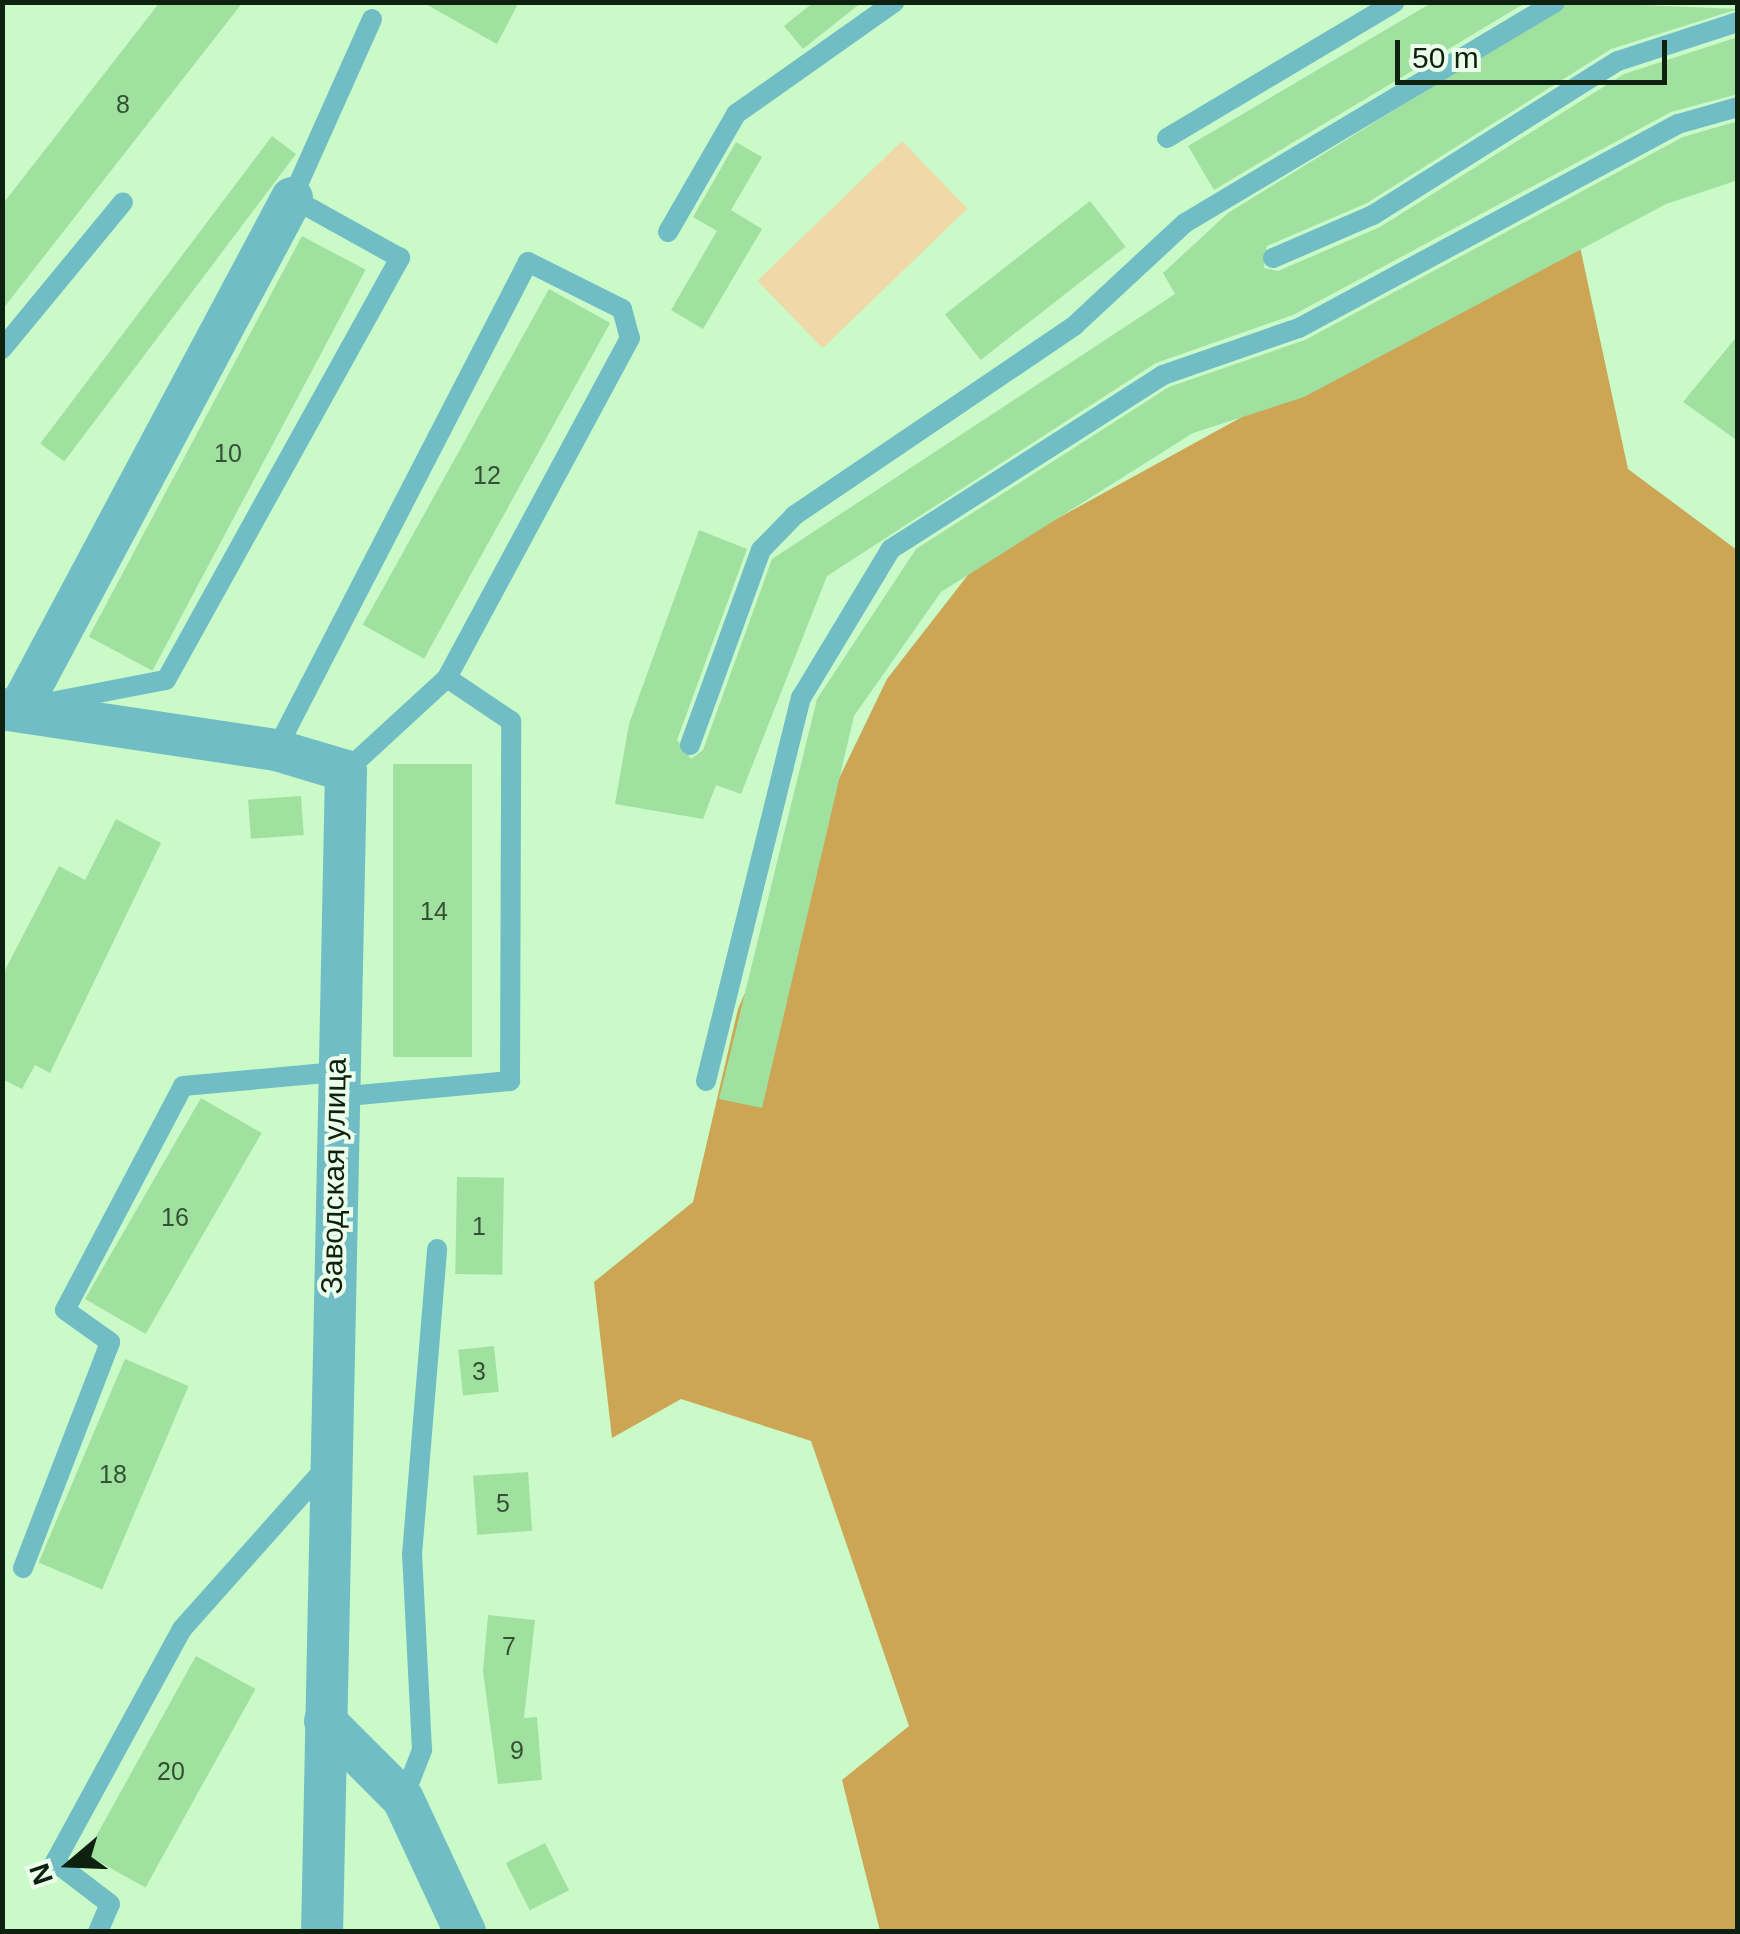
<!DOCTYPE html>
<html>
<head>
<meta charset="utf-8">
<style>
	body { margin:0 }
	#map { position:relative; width:1740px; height:1934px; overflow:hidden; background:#c9fac8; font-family:Helvetica,sans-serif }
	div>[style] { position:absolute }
	.green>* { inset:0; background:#f0d8a9; transform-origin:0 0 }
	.forest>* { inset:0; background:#cca654 }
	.building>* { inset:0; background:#a1e1a0; transform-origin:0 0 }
	.lane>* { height:20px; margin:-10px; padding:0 10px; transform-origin:10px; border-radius:10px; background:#71bdc5 }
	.street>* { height:42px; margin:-21px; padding:0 21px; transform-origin:21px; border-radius:21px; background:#71bdc5 }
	span { translate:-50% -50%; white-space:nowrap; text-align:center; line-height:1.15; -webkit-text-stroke:8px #ebffea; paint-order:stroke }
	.number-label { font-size:25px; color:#335133 }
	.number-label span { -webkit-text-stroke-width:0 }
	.street-label { font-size:30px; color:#0e210f }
	.frame { position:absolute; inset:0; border:5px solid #0e210f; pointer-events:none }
	.north { position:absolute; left:20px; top:1814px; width:100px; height:100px; -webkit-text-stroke:8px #ebffea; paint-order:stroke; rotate:251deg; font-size:28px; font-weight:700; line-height:40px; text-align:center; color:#0e210f }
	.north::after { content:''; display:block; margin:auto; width:35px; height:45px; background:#0e210f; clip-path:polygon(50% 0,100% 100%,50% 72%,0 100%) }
	.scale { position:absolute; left:1395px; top:40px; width:272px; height:45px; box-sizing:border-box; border:5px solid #0e210f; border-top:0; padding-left:12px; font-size:30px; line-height:35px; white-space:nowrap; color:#0e210f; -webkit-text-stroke:8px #ebffea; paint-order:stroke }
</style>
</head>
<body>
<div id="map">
	<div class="green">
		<div style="left:902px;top:141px;width:94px;height:201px;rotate:46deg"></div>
	</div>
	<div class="forest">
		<div style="clip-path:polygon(1577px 233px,1628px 469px,1737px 550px,1737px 1931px,880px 1931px,842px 1780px,909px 1726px,811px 1441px,681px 1399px,612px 1438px,594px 1282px,693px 1202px,738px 1009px,831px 795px,887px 679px,978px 562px)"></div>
	</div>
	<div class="building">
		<div style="clip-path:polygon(160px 2px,243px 2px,2px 310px,2px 205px)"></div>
		<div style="clip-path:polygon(422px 2px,519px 2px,497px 44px)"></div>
		<div style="clip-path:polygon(814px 2px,862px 2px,803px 49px,784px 26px)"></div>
		<div style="clip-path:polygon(1433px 2px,1527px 2px,1214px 190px,1188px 146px)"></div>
		<div style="clip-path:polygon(1569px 2px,1738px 9px,1611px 49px,1367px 203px,1267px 246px,1264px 268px,1278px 271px,1380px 227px,1624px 74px,1738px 37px,1738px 94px,1671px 112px,1293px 315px,1156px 363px,827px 576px,741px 794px,716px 785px,703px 819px,615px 804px,629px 724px,699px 530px,747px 549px,677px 740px,691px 759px,703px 750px,772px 559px,1175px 294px,1163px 273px,1228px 213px)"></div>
		<div style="clip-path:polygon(1738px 121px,1738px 180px,1666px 204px,1304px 397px,1193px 433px,941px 592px,854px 716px,762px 1108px,719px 1099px,817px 699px,916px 549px,1169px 387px,1305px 340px,1683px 137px)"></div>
		<div style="left:272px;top:136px;width:30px;height:385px;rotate:37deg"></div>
		<div style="clip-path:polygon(736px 142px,762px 157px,731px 210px,762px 229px,703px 329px,671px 310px,717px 231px,693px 217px)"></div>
		<div style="left:1090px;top:201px;width:58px;height:184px;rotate:52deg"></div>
		<div style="left:302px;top:236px;width:72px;height:454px;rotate:28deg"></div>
		<div style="left:549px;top:289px;width:70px;height:384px;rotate:29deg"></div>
		<div style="clip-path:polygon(1738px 335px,1738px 441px,1683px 402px)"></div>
		<div style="left:393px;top:764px;width:79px;height:293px"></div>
		<div style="left:301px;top:796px;width:39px;height:53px;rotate:86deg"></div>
		<div style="clip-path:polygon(116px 819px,161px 843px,50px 1073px,35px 1065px,22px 1089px,2px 1079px,2px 976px,59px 866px,85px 880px)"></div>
		<div style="left:201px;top:1098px;width:70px;height:232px;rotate:30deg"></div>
		<div style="left:457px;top:1177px;width:47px;height:97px;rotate:1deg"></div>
		<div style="left:494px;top:1346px;width:46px;height:36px;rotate:84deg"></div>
		<div style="left:125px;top:1359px;width:69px;height:221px;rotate:23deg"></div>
		<div style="left:528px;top:1472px;width:59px;height:55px;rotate:86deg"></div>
		<div style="clip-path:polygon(488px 1615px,535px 1620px,524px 1718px,537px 1717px,542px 1780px,498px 1784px,483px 1671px)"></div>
		<div style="left:196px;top:1656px;width:68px;height:227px;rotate:29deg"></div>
		<div style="left:545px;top:1843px;width:53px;height:44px;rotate:63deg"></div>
	</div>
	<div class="lane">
		<div style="left:1167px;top:138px;width:265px;rotate:-30.8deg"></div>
		<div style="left:668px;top:232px;width:136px;rotate:-60deg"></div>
		<div style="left:736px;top:114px;width:194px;rotate:-35.2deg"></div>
		<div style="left:1273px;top:258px;width:109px;rotate:-23.3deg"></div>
		<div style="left:1373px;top:215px;width:289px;rotate:-32.2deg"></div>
		<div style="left:1618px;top:61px;width:126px;rotate:-18deg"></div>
		<div style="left:2px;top:349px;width:190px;rotate:-50.5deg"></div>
		<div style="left:46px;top:703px;width:122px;rotate:-10.9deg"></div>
		<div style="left:166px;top:680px;width:483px;rotate:-61deg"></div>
		<div style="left:400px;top:258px;width:124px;rotate:-150.9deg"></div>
		<div style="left:292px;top:198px;width:196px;rotate:-65.9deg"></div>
		<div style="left:690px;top:745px;width:208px;rotate:-70deg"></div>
		<div style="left:761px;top:550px;width:49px;rotate:-45.8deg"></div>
		<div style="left:795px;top:515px;width:337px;rotate:-34.1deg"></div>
		<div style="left:1074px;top:326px;width:151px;rotate:-42.9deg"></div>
		<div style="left:1185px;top:223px;width:431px;rotate:-30.8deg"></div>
		<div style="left:276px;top:750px;width:549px;rotate:-62.69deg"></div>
		<div style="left:528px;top:262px;width:105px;rotate:26.6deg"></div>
		<div style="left:622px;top:309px;width:30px;rotate:75deg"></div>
		<div style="left:630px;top:338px;width:386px;rotate:118.3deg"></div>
		<div style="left:447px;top:678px;width:137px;rotate:137.4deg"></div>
		<div style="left:706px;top:1081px;width:395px;rotate:-76.1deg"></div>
		<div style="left:801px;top:698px;width:174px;rotate:-58.9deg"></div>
		<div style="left:891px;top:549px;width:323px;rotate:-32.6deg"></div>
		<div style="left:1163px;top:375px;width:144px;rotate:-19.1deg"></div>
		<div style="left:1299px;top:328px;width:430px;rotate:-28.3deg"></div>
		<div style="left:1678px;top:124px;width:62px;rotate:-15.8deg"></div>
		<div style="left:337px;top:1097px;width:174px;rotate:-5.3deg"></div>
		<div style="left:510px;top:1081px;width:360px;rotate:-89.8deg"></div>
		<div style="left:511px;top:721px;width:77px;rotate:-146.1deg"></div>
		<div style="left:23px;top:1568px;width:242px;rotate:-68.9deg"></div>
		<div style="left:110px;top:1342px;width:55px;rotate:-144.6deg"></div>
		<div style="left:65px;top:1310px;width:253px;rotate:-62.2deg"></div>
		<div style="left:183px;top:1086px;width:154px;rotate:-5.2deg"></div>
		<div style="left:403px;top:1799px;width:53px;rotate:-68.8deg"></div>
		<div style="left:422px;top:1750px;width:195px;rotate:-92.9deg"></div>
		<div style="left:412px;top:1555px;width:307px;rotate:-85.3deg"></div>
		<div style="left:98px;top:1932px;width:30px;rotate:-67deg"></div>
		<div style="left:110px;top:1904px;width:69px;rotate:-142.6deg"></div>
		<div style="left:55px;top:1862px;width:265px;rotate:-61.4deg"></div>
		<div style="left:182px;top:1629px;width:220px;rotate:-48.3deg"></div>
	</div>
	<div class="street">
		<div style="left:20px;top:708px;width:578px;rotate:-61.93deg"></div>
		<div style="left:2px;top:709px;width:277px;rotate:8.5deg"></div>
		<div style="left:276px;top:750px;width:73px;rotate:16.7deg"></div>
		<div style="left:346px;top:771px;width:1161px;rotate:91.18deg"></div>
		<div style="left:325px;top:1721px;width:110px;rotate:45deg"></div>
		<div style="left:403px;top:1799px;width:147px;rotate:65deg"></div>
	</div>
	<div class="number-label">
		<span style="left:123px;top:104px">8</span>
		<span style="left:228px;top:453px">10</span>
		<span style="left:487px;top:475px">12</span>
		<span style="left:434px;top:911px">14</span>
		<span style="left:175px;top:1217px">16</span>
		<span style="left:479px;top:1226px">1</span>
		<span style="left:479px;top:1371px">3</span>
		<span style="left:113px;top:1474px">18</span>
		<span style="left:503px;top:1503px">5</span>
		<span style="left:509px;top:1646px">7</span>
		<span style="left:517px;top:1750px">9</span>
		<span style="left:171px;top:1771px">20</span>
	</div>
	<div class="street-label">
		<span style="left:334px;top:1176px;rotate:-89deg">Заводская улица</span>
	</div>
	<div class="frame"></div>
	<div class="north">N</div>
	<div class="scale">50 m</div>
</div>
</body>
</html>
